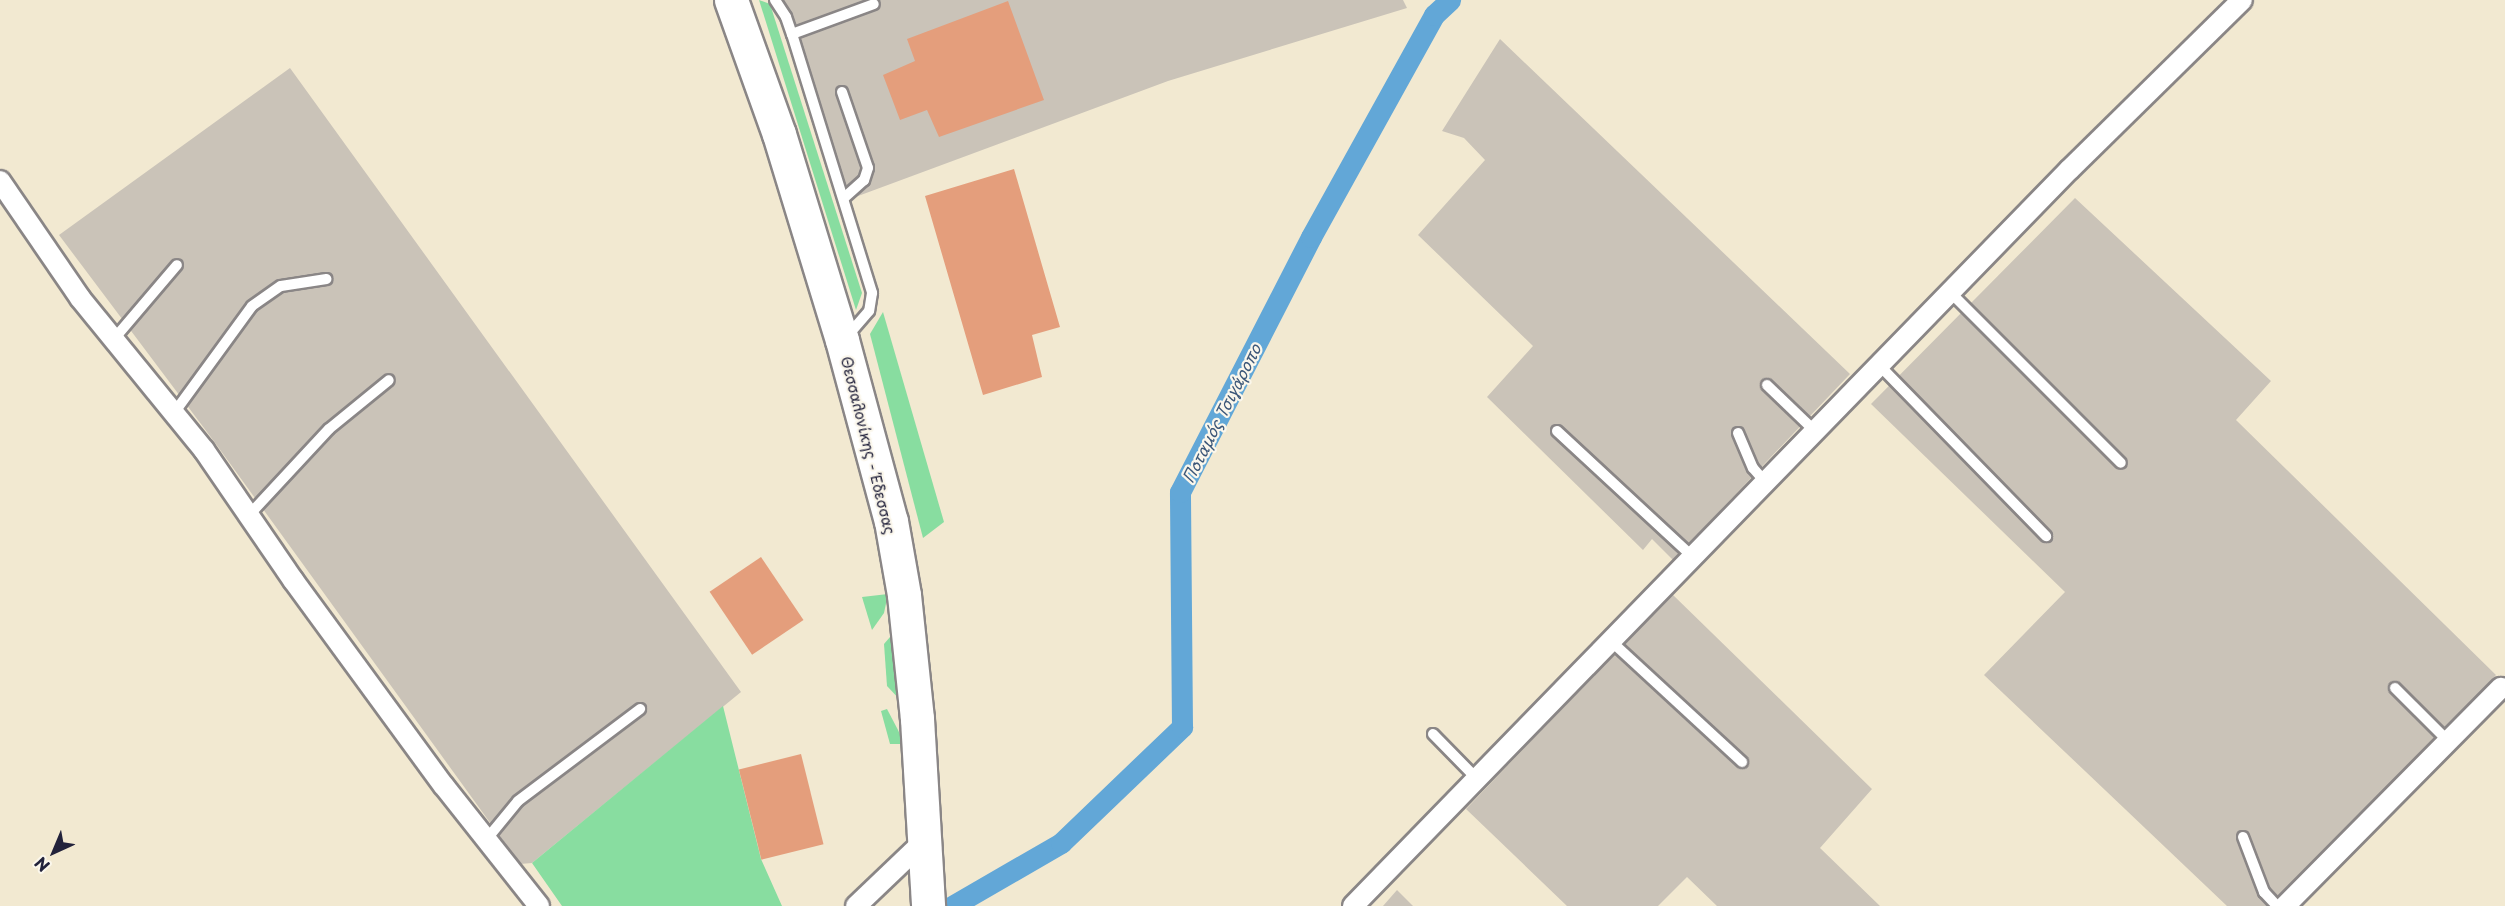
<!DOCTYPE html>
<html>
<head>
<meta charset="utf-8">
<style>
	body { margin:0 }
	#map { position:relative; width:2505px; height:906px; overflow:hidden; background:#f2e9d1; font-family:"Playpen Sans",sans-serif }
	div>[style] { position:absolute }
	.industrial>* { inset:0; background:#cac3b8 }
	.green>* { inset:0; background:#88dda0 }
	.canal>* { height:21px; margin:-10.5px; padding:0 10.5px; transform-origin:10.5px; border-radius:10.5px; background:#62a7d7 }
	.building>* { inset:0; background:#e49e7c; transform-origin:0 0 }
	.roads { filter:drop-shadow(2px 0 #8a8686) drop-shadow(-2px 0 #8a8686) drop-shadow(0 2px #8a8686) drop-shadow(0 -2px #8a8686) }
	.service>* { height:10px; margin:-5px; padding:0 5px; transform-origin:5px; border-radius:5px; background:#fff }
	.minor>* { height:20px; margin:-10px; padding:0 10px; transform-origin:10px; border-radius:10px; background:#fff }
	.trunk>* { height:33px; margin:-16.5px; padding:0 16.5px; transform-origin:16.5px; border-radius:16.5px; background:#fff }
	span { translate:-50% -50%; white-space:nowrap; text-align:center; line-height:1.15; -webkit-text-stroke:4.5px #fbf7ec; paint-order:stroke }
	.street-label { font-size:15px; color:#22223b }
	.water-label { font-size:16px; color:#3c5779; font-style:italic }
	.north { position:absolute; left:24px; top:822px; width:60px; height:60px; -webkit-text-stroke:4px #fbf7ec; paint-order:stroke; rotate:224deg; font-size:16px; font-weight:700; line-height:24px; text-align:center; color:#22223b }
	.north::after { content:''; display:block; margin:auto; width:21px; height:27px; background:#22223b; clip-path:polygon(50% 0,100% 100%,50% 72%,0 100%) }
</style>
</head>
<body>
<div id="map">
	<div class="industrial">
		<div style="clip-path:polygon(775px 0,1403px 0,1407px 8px,1168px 81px,850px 199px)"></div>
		<div style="clip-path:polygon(1500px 39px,1850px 374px,1673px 560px,1652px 539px,1643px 550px,1487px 397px,1533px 346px,1418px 235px,1485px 160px,1464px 138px,1442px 131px)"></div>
		<div style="clip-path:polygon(290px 68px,741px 692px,532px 863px,520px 864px,213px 440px,59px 235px)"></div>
		<div style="clip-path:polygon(2075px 198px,2271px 381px,2236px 420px,2496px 675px,2275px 906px,2227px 906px,1984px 675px,2065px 592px,1871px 404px)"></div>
		<div style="clip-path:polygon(1672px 594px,1872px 789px,1820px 848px,1880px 906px,1717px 906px,1687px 877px,1658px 906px,1567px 906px,1466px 809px)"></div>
		<div style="clip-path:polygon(1397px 890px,1413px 906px,1383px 906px)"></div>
	</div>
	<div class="green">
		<div style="clip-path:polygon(759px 0,770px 4px,862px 293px,856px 310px)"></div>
		<div style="clip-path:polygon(883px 312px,944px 522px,923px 538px,870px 334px)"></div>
		<div style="clip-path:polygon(888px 594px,884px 613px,872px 630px,862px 597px)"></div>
		<div style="clip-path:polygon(896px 630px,902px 702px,887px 686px,884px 644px)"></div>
		<div style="clip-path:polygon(723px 706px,761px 859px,782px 906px,562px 906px,532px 863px)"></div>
		<div style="clip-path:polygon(887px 709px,898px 730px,904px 744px,890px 744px,881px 711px)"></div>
	</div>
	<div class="canal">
		<div style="left:952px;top:906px;width:126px;rotate:-30deg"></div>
		<div style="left:1061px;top:843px;width:168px;rotate:-43.8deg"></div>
		<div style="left:1182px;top:727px;width:235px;rotate:-90.5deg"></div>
		<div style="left:1180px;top:492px;width:287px;rotate:-62.8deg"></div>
		<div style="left:1311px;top:237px;width:254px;rotate:-61deg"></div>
		<div style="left:1434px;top:15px;width:22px;rotate:-43deg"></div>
	</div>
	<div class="building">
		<div style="clip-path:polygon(1008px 1px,1044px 100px,939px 137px,927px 110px,900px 120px,883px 75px,915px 61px,907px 39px)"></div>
		<div style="clip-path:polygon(1014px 169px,1060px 327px,1032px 335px,1042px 377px,983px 395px,925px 196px)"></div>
		<div style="left:761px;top:557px;width:76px;height:62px;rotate:56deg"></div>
		<div style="left:801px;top:754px;width:93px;height:64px;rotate:76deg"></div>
	</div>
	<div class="roads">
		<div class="service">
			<div style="left:775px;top:0;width:20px;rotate:57deg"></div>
			<div style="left:786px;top:17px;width:18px;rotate:71deg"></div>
			<div style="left:792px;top:34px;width:271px;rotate:72.8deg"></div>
			<div style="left:872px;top:293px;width:18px;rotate:99deg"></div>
			<div style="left:869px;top:311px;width:33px;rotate:131deg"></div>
			<div style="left:792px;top:34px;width:87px;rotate:-20.1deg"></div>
			<div style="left:842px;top:92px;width:80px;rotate:71.1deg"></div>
			<div style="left:868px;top:168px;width:13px;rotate:108deg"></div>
			<div style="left:864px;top:180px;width:27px;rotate:138deg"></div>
			<div style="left:1951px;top:293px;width:240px;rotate:45deg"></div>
			<div style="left:114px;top:339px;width:97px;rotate:-49.6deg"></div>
			<div style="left:1880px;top:366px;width:238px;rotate:45.7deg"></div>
			<div style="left:1767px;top:385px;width:68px;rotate:43.8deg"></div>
			<div style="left:174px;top:413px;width:132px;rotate:-53.9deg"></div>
			<div style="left:252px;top:306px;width:35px;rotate:-35deg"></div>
			<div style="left:281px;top:286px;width:46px;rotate:-8.8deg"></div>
			<div style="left:1557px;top:431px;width:187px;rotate:42.8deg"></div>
			<div style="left:1738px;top:433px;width:38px;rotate:67deg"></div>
			<div style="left:1753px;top:468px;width:20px;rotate:49deg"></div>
			<div style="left:250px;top:514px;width:116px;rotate:-47.1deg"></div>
			<div style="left:329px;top:429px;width:77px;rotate:-39.2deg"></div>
			<div style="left:1612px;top:642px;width:177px;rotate:42.7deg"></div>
			<div style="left:2395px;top:688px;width:75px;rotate:45deg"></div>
			<div style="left:1433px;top:734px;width:63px;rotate:45.6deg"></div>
			<div style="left:2243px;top:837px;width:59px;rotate:69.1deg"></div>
			<div style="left:2264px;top:892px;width:19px;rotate:47deg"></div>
			<div style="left:486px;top:840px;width:50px;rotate:-50.6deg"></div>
			<div style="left:518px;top:801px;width:153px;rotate:-37deg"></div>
		</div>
		<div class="minor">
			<div style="left:0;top:181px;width:142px;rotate:55.6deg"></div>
			<div style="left:80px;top:298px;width:196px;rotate:50.8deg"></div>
			<div style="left:204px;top:450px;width:158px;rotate:55.6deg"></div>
			<div style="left:293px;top:580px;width:255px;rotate:53.8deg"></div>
			<div style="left:444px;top:786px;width:153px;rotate:51.6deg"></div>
			<div style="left:856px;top:906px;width:94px;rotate:-43.7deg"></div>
			<div style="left:1353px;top:906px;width:1028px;rotate:-45.79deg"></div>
			<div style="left:2070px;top:169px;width:241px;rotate:-44.5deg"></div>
			<div style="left:2285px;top:906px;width:307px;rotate:-45.3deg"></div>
		</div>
		<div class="trunk">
			<div style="left:731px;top:0;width:142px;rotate:70.3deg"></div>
			<div style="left:779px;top:134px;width:215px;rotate:73deg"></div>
			<div style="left:842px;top:340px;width:188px;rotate:74.9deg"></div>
			<div style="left:891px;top:521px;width:75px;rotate:80deg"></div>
			<div style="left:904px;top:595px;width:125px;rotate:84deg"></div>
			<div style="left:917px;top:719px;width:187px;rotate:86.6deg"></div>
		</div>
	</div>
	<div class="street-label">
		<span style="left:869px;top:445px;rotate:76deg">Θεσσαλονίκης - Έδεσσας</span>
	</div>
	<div class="water-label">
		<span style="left:1221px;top:413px;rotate:-63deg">Ποταμός Τσιγάροπο</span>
	</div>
	<div class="north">N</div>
</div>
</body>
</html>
